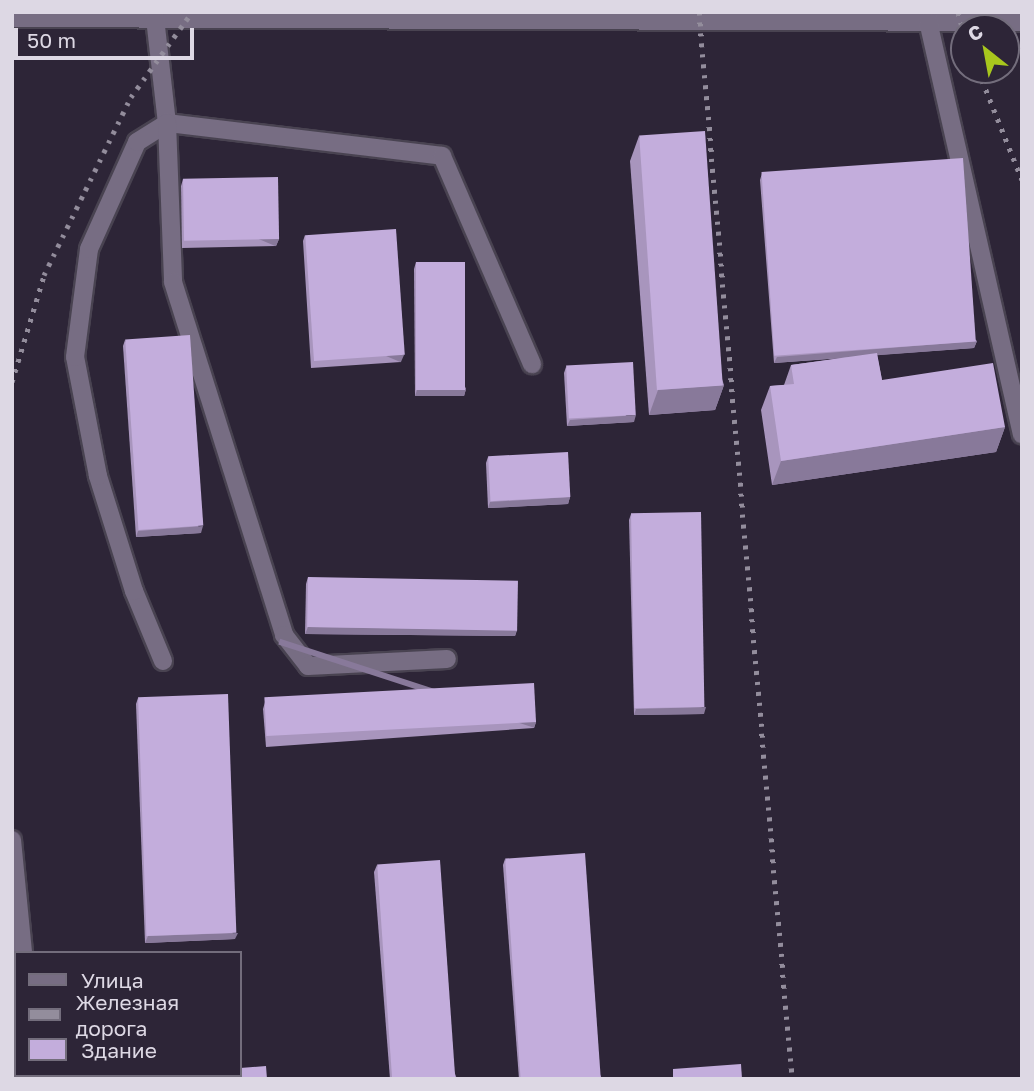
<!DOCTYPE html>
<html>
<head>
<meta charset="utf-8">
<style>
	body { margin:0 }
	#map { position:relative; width:1034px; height:1091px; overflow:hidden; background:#2d2537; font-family:"Golos Text",sans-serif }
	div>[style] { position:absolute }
	.roads { filter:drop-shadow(2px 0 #494351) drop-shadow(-2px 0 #494351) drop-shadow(0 2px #494351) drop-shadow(0 -2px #494351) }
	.minor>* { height:18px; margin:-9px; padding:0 9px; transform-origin:9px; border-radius:9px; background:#776d83 }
	.rail>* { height:5px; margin-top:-2.5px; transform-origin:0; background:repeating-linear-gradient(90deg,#938d9c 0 3.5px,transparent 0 10.5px) }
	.wall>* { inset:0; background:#a895bd }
	.shaded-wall>* { inset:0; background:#88799a; transform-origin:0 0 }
	.building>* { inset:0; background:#c3addc; transform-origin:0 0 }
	span { translate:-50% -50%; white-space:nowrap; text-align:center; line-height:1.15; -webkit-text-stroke:7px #2d2537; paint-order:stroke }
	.frame { position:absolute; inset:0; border:14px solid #ddd8e4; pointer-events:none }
	.legend { position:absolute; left:14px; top:951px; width:228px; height:126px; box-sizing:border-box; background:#2d2537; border:2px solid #736d7c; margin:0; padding:9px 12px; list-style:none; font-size:21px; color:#ddd8e4 }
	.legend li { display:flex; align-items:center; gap:14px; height:35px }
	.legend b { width:35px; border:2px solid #736d7c }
	.north { position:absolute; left:950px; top:14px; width:70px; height:70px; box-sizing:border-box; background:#2d2537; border:2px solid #736d7c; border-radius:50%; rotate:329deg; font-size:19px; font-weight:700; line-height:28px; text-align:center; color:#ddd8e4 }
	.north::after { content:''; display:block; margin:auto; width:24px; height:32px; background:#a8c71d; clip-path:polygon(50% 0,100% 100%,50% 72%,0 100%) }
	.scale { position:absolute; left:14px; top:28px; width:180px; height:32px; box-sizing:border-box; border:4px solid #ddd8e4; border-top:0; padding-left:9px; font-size:21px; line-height:24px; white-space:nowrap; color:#ddd8e4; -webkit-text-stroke:5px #2d2537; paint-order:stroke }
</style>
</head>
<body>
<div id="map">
	<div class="roads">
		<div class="minor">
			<div style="left:12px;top:18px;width:1010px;rotate:0.23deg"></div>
			<div style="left:155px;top:18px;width:106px;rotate:83.5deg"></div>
			<div style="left:167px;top:123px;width:277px;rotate:6.8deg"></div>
			<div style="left:442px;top:156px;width:227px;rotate:66.6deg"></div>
			<div style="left:928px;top:21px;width:424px;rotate:77.2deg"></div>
			<div style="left:163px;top:661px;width:76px;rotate:-112.5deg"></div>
			<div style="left:134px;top:591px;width:121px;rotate:-107.4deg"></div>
			<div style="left:98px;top:476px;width:121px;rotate:-100.9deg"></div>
			<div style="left:75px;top:357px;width:109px;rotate:-82.6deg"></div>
			<div style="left:89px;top:249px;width:117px;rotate:-65.8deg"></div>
			<div style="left:137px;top:142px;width:36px;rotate:-32deg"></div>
			<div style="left:167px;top:123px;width:159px;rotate:87.8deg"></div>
			<div style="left:173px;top:282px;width:370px;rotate:72.5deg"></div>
			<div style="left:284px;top:635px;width:39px;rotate:52deg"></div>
			<div style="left:308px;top:666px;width:139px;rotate:-2.9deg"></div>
			<div style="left:12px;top:840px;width:114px;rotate:84.4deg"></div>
		</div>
	</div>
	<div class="rail">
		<div style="left:699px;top:12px;width:1071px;rotate:85.02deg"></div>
		<div style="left:958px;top:12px;width:24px;rotate:75deg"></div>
		<div style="left:978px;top:70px;width:118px;rotate:68.2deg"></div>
		<div style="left:12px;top:382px;width:112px;rotate:-73.3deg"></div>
		<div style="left:44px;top:275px;width:198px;rotate:-64deg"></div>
		<div style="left:131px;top:97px;width:105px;rotate:-54.3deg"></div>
	</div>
	<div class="wall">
		<div style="clip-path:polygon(639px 136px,724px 385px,715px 410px,649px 415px,630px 161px)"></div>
		<div style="clip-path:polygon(762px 173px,977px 341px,974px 348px,877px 355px,882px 380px,1005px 427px,996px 452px,772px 485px,761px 410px,770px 386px,784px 385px,791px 365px,843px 358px,774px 363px,760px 180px)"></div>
		<div style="clip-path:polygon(183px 179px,279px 239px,276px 246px,182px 248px,181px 186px)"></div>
		<div style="clip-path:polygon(305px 235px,401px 362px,311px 368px,303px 241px)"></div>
		<div style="clip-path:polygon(416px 262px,466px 389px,464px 396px,415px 396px,414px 269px)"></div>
		<div style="clip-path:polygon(125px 340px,201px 533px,136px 537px,123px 346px)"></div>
		<div style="clip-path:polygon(566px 367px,634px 422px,567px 426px,564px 373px)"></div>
		<div style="clip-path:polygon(488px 457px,570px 497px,568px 504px,488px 508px,486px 463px)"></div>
		<div style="clip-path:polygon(631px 514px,704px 714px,634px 715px,629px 520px)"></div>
		<div style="clip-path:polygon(308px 577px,517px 630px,515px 636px,305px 634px,306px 584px)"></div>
		<div style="clip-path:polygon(138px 698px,235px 939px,145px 943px,136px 704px)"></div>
		<div style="clip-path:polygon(265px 702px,536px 722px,534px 728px,266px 747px,263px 709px)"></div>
		<div style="clip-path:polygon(505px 859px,602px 1079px,519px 1079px,503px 865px)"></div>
		<div style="clip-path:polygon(377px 865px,457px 1079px,390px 1079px,374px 872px)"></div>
	</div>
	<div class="shaded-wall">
		<div style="left:279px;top:239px;width:8px;height:94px;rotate:113deg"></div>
		<div style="clip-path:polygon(977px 341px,974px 348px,774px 363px,777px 357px)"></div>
		<div style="left:404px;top:355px;width:8px;height:91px;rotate:113deg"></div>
		<div style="clip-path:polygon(724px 385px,715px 410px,649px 415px,658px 390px)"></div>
		<div style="clip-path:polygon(466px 389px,464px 396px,415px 396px,417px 390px)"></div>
		<div style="clip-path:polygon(636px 415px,634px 422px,567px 426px,570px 420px)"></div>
		<div style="clip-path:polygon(1005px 427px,996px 452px,772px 485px,781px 461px)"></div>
		<div style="clip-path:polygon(570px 497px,568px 504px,488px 508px,490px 502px)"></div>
		<div style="clip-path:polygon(203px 526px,201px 533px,136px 537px,138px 531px)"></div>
		<div style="clip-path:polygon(308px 627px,517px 630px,515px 636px,305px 634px)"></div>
		<div style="clip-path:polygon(706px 707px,704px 714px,634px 715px,636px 709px)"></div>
		<div style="left:536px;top:722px;width:6px;height:269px;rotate:108deg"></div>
		<div style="clip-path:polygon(238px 933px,235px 939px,145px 943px,148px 936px)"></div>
	</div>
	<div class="building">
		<div style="left:705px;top:131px;width:255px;height:66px;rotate:86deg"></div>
		<div style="left:963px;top:158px;width:184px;height:202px;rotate:86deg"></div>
		<div style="left:278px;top:177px;width:62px;height:95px;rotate:89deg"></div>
		<div style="left:396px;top:229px;width:126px;height:91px;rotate:86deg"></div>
		<div style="left:416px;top:262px;width:49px;height:128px"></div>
		<div style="left:190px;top:335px;width:191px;height:65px;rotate:86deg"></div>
		<div style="clip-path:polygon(877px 353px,882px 380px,993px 363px,1005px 427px,781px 461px,770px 386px,794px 384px,791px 365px)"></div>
		<div style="left:633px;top:362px;width:53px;height:67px;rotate:87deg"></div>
		<div style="left:568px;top:452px;width:45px;height:80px;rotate:87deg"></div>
		<div style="left:701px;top:512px;width:195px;height:70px;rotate:89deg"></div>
		<div style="left:308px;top:577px;width:210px;height:50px;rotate:1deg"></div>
		<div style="left:534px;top:683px;width:39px;height:270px;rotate:87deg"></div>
		<div style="left:228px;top:694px;width:239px;height:90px;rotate:88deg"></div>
		<div style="left:585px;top:853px;width:227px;height:80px;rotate:86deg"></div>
		<div style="left:440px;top:860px;width:220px;height:63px;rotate:86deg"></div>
		<div style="clip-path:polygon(741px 1064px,742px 1079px,673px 1079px,673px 1069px)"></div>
		<div style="clip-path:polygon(266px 1066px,267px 1079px,98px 1079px,143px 1075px,240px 1075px,240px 1068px)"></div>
	</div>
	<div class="frame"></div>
	<ul class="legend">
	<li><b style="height:9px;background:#776d83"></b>Улица</li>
	<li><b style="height:9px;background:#938d9c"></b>Железная дорога</li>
	<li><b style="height:19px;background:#c3addc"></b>Здание</li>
	</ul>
	<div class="north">С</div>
	<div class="scale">50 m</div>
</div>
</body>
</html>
